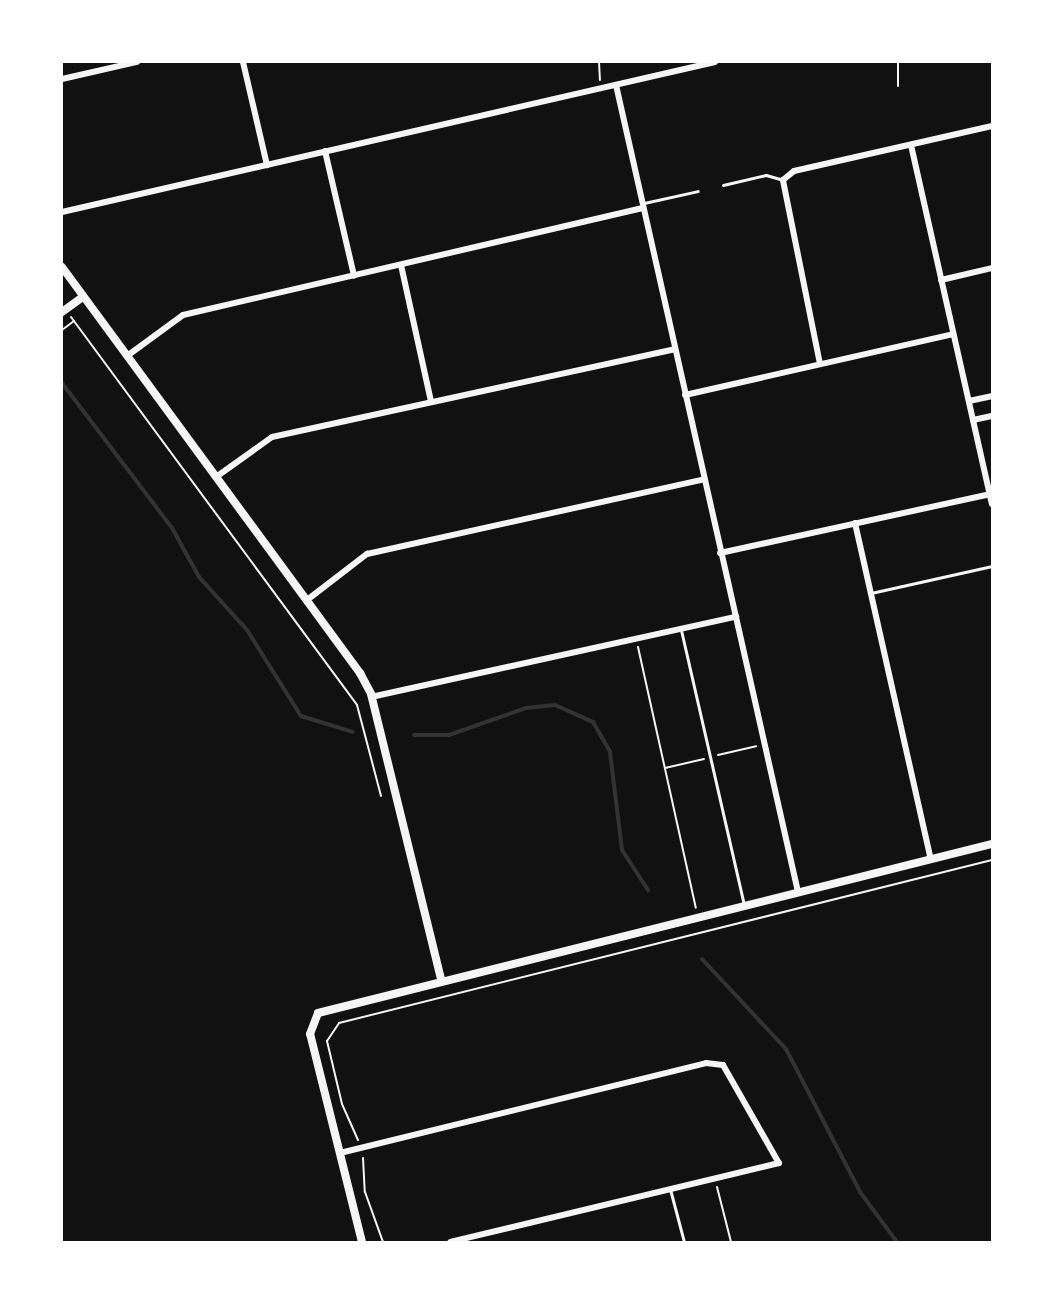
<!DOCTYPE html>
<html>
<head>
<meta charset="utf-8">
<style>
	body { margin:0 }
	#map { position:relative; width:1054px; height:1304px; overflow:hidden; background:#111; font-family:Raleway,sans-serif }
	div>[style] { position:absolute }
	.stream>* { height:4px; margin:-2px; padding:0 2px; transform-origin:2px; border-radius:2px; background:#333 }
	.path>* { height:2px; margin:-1px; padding:0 1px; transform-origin:1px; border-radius:1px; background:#f5f5f5 }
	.service>* { height:3px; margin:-1.5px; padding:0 1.5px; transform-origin:1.5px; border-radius:1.5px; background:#f5f5f5 }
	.minor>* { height:6px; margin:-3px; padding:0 3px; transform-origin:3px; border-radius:3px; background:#f5f5f5 }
	.tertiary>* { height:8px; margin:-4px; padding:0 4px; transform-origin:4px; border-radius:4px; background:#f5f5f5 }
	span { translate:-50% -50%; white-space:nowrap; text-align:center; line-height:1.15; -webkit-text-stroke:5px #fff; paint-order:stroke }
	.frame { position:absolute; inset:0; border:63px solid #fff; pointer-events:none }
</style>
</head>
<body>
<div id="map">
	<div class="stream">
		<div style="left:62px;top:383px;width:182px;rotate:52.8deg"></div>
		<div style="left:172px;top:528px;width:56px;rotate:61.1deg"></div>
		<div style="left:199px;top:577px;width:72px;rotate:47.8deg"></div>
		<div style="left:247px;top:630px;width:102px;rotate:57.9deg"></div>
		<div style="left:301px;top:716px;width:54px;rotate:17.1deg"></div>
		<div style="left:414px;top:735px;width:35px"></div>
		<div style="left:449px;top:735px;width:82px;rotate:-19.3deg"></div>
		<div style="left:526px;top:708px;width:29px;rotate:-6deg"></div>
		<div style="left:555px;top:705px;width:42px;rotate:24.1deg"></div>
		<div style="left:593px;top:722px;width:34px;rotate:60deg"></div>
		<div style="left:610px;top:752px;width:99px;rotate:83deg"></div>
		<div style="left:622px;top:850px;width:48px;rotate:57deg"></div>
		<div style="left:702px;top:959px;width:123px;rotate:47deg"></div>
		<div style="left:786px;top:1049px;width:161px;rotate:62.6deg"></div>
		<div style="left:860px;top:1192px;width:62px;rotate:53.5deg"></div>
	</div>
	<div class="path">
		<div style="left:599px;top:62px;width:18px;rotate:87deg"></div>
		<div style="left:898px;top:62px;width:24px;rotate:90deg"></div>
		<div style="left:71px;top:317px;width:482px;rotate:53.6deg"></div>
		<div style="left:357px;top:705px;width:94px;rotate:75.2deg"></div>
		<div style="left:62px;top:330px;width:15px;rotate:-37deg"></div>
		<div style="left:638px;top:647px;width:267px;rotate:77.5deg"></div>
		<div style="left:718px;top:755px;width:39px;rotate:-13deg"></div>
		<div style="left:665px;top:768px;width:40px;rotate:-13deg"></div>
		<div style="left:358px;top:1140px;width:39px;rotate:-114deg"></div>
		<div style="left:342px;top:1104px;width:65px;rotate:-103.4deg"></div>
		<div style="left:327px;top:1041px;width:22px;rotate:-56deg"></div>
		<div style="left:339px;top:1023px;width:673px;rotate:-14.02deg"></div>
		<div style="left:363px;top:1158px;width:34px;rotate:87deg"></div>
		<div style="left:365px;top:1192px;width:53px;rotate:70.2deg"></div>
		<div style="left:717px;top:1187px;width:57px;rotate:75.7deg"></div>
	</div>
	<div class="service">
		<div style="left:723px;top:185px;width:44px;rotate:-13.1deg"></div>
		<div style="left:766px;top:175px;width:18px;rotate:16deg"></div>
		<div style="left:644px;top:203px;width:55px;rotate:-12.5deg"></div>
		<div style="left:871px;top:593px;width:124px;rotate:-12.6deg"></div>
		<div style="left:681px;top:630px;width:281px;rotate:77.1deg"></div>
		<div style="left:670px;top:1189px;width:55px;rotate:75.2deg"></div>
	</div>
	<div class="minor">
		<div style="left:243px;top:62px;width:106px;rotate:76.9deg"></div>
		<div style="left:62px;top:79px;width:77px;rotate:-12.8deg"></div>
		<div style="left:616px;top:85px;width:827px;rotate:77.29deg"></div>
		<div style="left:911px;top:145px;width:368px;rotate:77.3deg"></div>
		<div style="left:325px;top:151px;width:128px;rotate:76.9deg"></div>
		<div style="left:62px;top:212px;width:670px;rotate:-12.94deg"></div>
		<div style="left:401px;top:265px;width:139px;rotate:77.6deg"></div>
		<div style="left:941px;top:280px;width:52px;rotate:-13.2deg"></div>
		<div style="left:127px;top:356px;width:69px;rotate:-36.2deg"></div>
		<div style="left:183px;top:315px;width:472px;rotate:-13.1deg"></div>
		<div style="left:820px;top:364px;width:188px;rotate:-101.4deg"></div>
		<div style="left:783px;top:180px;width:14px;rotate:-39deg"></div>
		<div style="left:794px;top:171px;width:203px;rotate:-12.8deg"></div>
		<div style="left:685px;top:395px;width:275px;rotate:-12.8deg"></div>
		<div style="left:969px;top:401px;width:24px;rotate:-12deg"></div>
		<div style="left:973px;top:420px;width:19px;rotate:-12deg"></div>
		<div style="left:216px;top:477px;width:69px;rotate:-35.5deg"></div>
		<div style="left:272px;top:437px;width:412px;rotate:-12.3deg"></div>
		<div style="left:855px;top:523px;width:345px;rotate:77.3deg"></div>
		<div style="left:720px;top:553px;width:276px;rotate:-12.3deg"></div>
		<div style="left:307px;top:600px;width:76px;rotate:-37.5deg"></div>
		<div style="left:367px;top:554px;width:345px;rotate:-12.5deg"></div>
		<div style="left:371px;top:697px;width:374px;rotate:-12.4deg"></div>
		<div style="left:340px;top:1153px;width:377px;rotate:-13.8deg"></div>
		<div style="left:706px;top:1063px;width:17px;rotate:7deg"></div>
		<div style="left:723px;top:1065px;width:113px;rotate:60.3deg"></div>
		<div style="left:779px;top:1163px;width:338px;rotate:166.5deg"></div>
	</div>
	<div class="tertiary">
		<div style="left:62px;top:267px;width:504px;rotate:53.72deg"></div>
		<div style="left:360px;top:673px;width:24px;rotate:62deg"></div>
		<div style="left:371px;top:694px;width:294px;rotate:76.2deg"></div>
		<div style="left:62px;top:312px;width:26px;rotate:-36deg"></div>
		<div style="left:362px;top:1242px;width:214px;rotate:-104deg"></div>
		<div style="left:310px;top:1034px;width:22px;rotate:-69deg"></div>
		<div style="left:318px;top:1013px;width:695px;rotate:-14.08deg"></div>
	</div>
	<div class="frame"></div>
</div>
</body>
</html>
